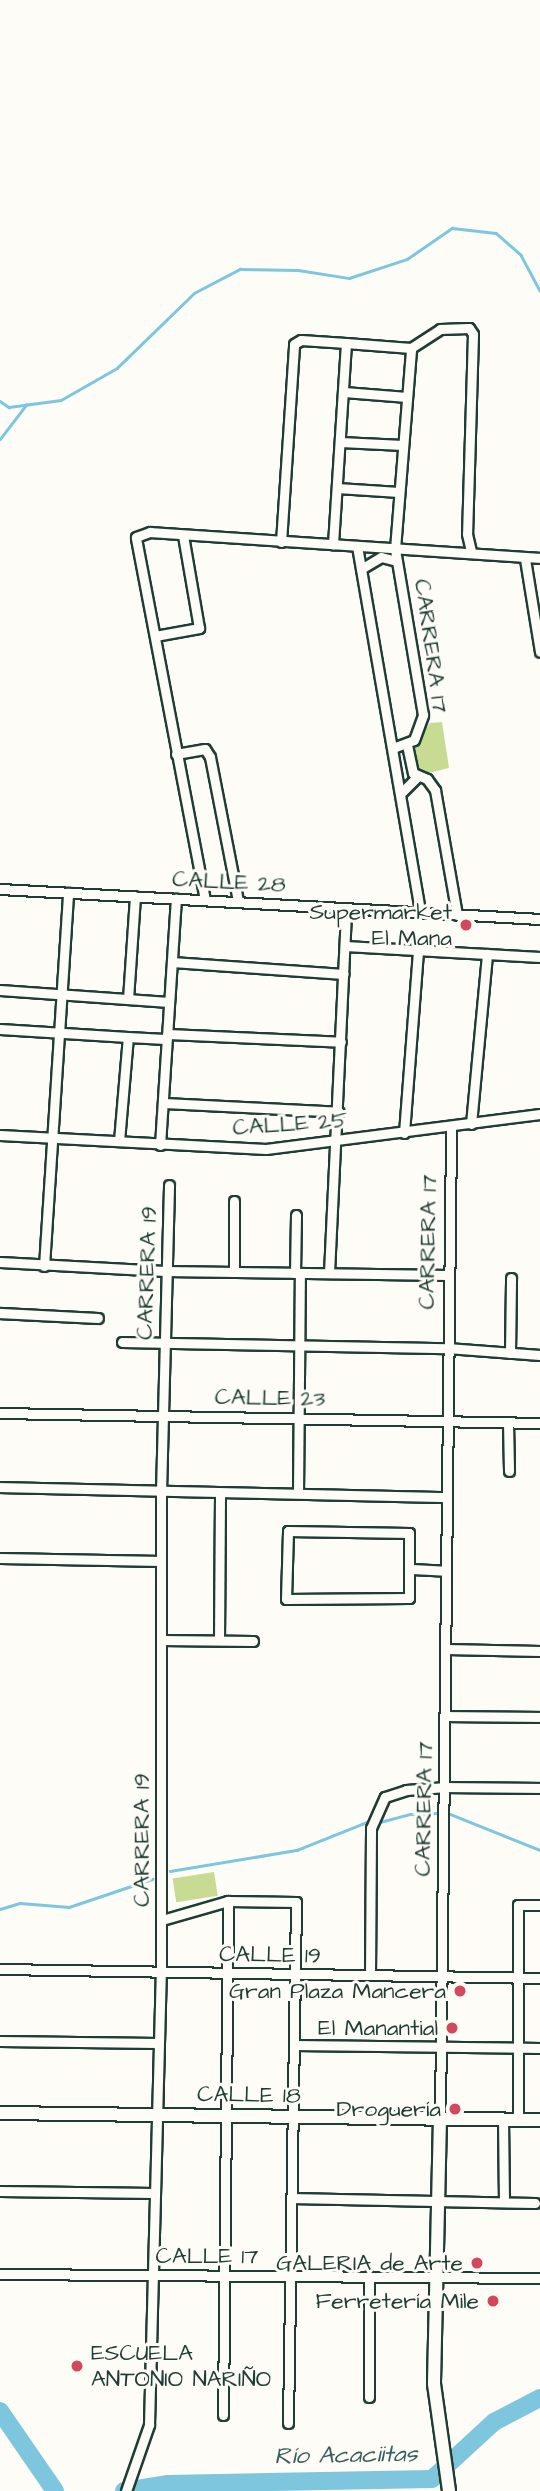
<!DOCTYPE html>
<html>
<head>
<meta charset="utf-8">
<style>
	body { margin:0 }
	#map { position:relative; width:540px; height:2491px; overflow:hidden; background:#fdfcf7; font-family:"Architects Daughter",sans-serif }
	div>[style] { position:absolute }
	.green>* { inset:0; background:#c7dc92; transform-origin:0 0 }
	.stream>* { height:2.5px; margin:-1.25px; padding:0 1.25px; transform-origin:1.25px; border-radius:1.25px; background:#7ec6de }
	.river>* { height:18px; margin:-9px; padding:0 9px; transform-origin:9px; border-radius:9px; background:#7ec6de }
	.roads { filter:drop-shadow(2px 0 #1f3d34) drop-shadow(-2px 0 #1f3d34) drop-shadow(0 2px #1f3d34) drop-shadow(0 -2px #1f3d34) }
	.street>* { height:9px; margin:-4.5px; padding:0 4.5px; transform-origin:4.5px; border-radius:4.5px; background:#fdfcf7 }
	.secondary>* { height:12px; margin:-6px; padding:0 6px; transform-origin:6px; border-radius:6px; background:#fdfcf7 }
	.dots>* { width:19px; height:19px; translate:-50% -50%; box-sizing:border-box; border:4px solid #fdfcf7; border-radius:50% }
	span { translate:-50% -50%; white-space:nowrap; text-align:center; line-height:1.15; -webkit-text-stroke:6px #fdfcf7; paint-order:stroke }
	.street-label { font-size:23px; color:#1f3d34 }
	.poi-label { font-size:23px; color:#1f3d34 }
	.right { translate:-100% -50%; text-align:right }
	.left { translate:0 -50%; text-align:left }
	.water-label { font-size:24px; color:#375f5e; font-style:italic }
</style>
</head>
<body>
<div id="map">
	<div class="green">
		<div style="clip-path:polygon(442px 722px,449px 768px,421px 775px,414px 746px,430px 723px)"></div>
		<div style="left:214px;top:1872px;width:24px;height:42px;rotate:81deg"></div>
	</div>
	<div class="stream">
		<div style="left:0;top:401px;width:11px;rotate:34deg"></div>
		<div style="left:9px;top:407px;width:52px;rotate:-7.7deg"></div>
		<div style="left:61px;top:400px;width:64px;rotate:-29.7deg"></div>
		<div style="left:117px;top:368px;width:107px;rotate:-44.2deg"></div>
		<div style="left:194px;top:293px;width:52px;rotate:-27.6deg"></div>
		<div style="left:240px;top:269px;width:58px;rotate:1deg"></div>
		<div style="left:298px;top:270px;width:52px;rotate:8.9deg"></div>
		<div style="left:349px;top:278px;width:61px;rotate:-18.1deg"></div>
		<div style="left:407px;top:259px;width:55px;rotate:-34.6deg"></div>
		<div style="left:452px;top:228px;width:44px;rotate:6.5deg"></div>
		<div style="left:496px;top:233px;width:33px;rotate:41deg"></div>
		<div style="left:521px;top:255px;width:40px;rotate:62deg"></div>
		<div style="left:0;top:439px;width:43px;rotate:-52.6deg"></div>
		<div style="left:450px;top:1814px;width:97px;rotate:21.8deg"></div>
		<div style="left:380px;top:1822px;width:31px;rotate:-15deg"></div>
		<div style="left:410px;top:1814px;width:29px;rotate:-2deg"></div>
		<div style="left:170px;top:1871px;width:129px;rotate:-9.4deg"></div>
		<div style="left:297px;top:1850px;width:75px;rotate:-21.8deg"></div>
		<div style="left:0;top:1909px;width:21px;rotate:-17deg"></div>
		<div style="left:20px;top:1903px;width:49px;rotate:4.7deg"></div>
		<div style="left:69px;top:1907px;width:88px;rotate:-18.6deg"></div>
	</div>
	<div class="river">
		<div style="left:0;top:2411px;width:97px;rotate:55.5deg"></div>
		<div style="left:124px;top:2491px;width:45px;rotate:-9deg"></div>
		<div style="left:168px;top:2484px;width:264px;rotate:-1.1deg"></div>
		<div style="left:432px;top:2479px;width:84px;rotate:-42.6deg"></div>
		<div style="left:494px;top:2422px;width:52px;rotate:-27.6deg"></div>
	</div>
	<div class="roads">
		<div class="street">
			<div style="left:346px;top:343px;width:65px;rotate:4.4deg"></div>
			<div style="left:411px;top:348px;width:35px;rotate:-33deg"></div>
			<div style="left:440px;top:329px;width:29px;rotate:-2deg"></div>
			<div style="left:469px;top:328px;width:7px;rotate:56deg"></div>
			<div style="left:473px;top:334px;width:200px;rotate:91.7deg"></div>
			<div style="left:467px;top:534px;width:17px;rotate:77deg"></div>
			<div style="left:344px;top:392px;width:63px;rotate:4.5deg"></div>
			<div style="left:340px;top:442px;width:63px;rotate:2.7deg"></div>
			<div style="left:337px;top:488px;width:62px;rotate:3.7deg"></div>
			<div style="left:281px;top:542px;width:198px;rotate:-86.2deg"></div>
			<div style="left:294px;top:344px;width:8px;rotate:-30deg"></div>
			<div style="left:301px;top:340px;width:45px;rotate:3.8deg"></div>
			<div style="left:346px;top:343px;width:202px;rotate:93.7deg"></div>
			<div style="left:357px;top:546px;width:371px;rotate:80.2deg"></div>
			<div style="left:525px;top:559px;width:94px;rotate:80.8deg"></div>
			<div style="left:361px;top:569px;width:23px;rotate:-31deg"></div>
			<div style="left:381px;top:557px;width:16px;rotate:14deg"></div>
			<div style="left:155px;top:636px;width:45px;rotate:-10.3deg"></div>
			<div style="left:199px;top:628px;width:94px;rotate:-99.8deg"></div>
			<div style="left:407px;top:745px;width:29px;rotate:78deg"></div>
			<div style="left:413px;top:773px;width:15px;rotate:23deg"></div>
			<div style="left:427px;top:779px;width:14px;rotate:54deg"></div>
			<div style="left:435px;top:790px;width:127px;rotate:80deg"></div>
			<div style="left:393px;top:748px;width:22px;rotate:-21deg"></div>
			<div style="left:414px;top:740px;width:27px;rotate:-70deg"></div>
			<div style="left:423px;top:715px;width:168px;rotate:-99.6deg"></div>
			<div style="left:395px;top:549px;width:202px;rotate:-85.4deg"></div>
			<div style="left:176px;top:754px;width:29px;rotate:-10deg"></div>
			<div style="left:205px;top:749px;width:9px;rotate:58deg"></div>
			<div style="left:210px;top:757px;width:147px;rotate:79deg"></div>
			<div style="left:401px;top:793px;width:23px;rotate:-45deg"></div>
			<div style="left:0;top:889px;width:541px;rotate:3.18deg"></div>
			<div style="left:205px;top:900px;width:369px;rotate:-100.8deg"></div>
			<div style="left:136px;top:537px;width:15px;rotate:-20deg"></div>
			<div style="left:150px;top:532px;width:391px;rotate:3.8deg"></div>
			<div style="left:345px;top:946px;width:195px;rotate:3.2deg"></div>
			<div style="left:172px;top:962px;width:172px;rotate:4deg"></div>
			<div style="left:0;top:990px;width:169px;rotate:4.1deg"></div>
			<div style="left:128px;top:999px;width:103px;rotate:-86.1deg"></div>
			<div style="left:0;top:1029px;width:128px;rotate:3.6deg"></div>
			<div style="left:128px;top:1037px;width:37px;rotate:3deg"></div>
			<div style="left:165px;top:1039px;width:6px;rotate:-59deg"></div>
			<div style="left:168px;top:1034px;width:173px;rotate:2.6deg"></div>
			<div style="left:164px;top:1103px;width:175px;rotate:2.9deg"></div>
			<div style="left:471px;top:1124px;width:171px;rotate:-84.6deg"></div>
			<div style="left:404px;top:1133px;width:185px;rotate:-85.6deg"></div>
			<div style="left:0;top:1135px;width:266px;rotate:3deg"></div>
			<div style="left:266px;top:1149px;width:276px;rotate:-7.3deg"></div>
			<div style="left:119px;top:1141px;width:104px;rotate:-85.1deg"></div>
			<div style="left:160px;top:1145px;width:247px;rotate:-86.3deg"></div>
			<div style="left:0;top:1262px;width:165px;rotate:3.1deg"></div>
			<div style="left:165px;top:1271px;width:283px;rotate:0.8deg"></div>
			<div style="left:44px;top:1266px;width:374px;rotate:-86.3deg"></div>
			<div style="left:234px;top:1272px;width:71px;rotate:-90deg"></div>
			<div style="left:295px;top:1273px;width:58px;rotate:-89deg"></div>
			<div style="left:329px;top:1273px;width:365px;rotate:-87.3deg"></div>
			<div style="left:0;top:1313px;width:98px;rotate:2.9deg"></div>
			<div style="left:122px;top:1342px;width:325px;rotate:1.1deg"></div>
			<div style="left:447px;top:1348px;width:93px;rotate:4.3deg"></div>
			<div style="left:510px;top:1353px;width:75px;rotate:-89.2deg"></div>
			<div style="left:0;top:1413px;width:540px;rotate:1.06deg"></div>
			<div style="left:508px;top:1422px;width:49px;rotate:88.8deg"></div>
			<div style="left:0;top:1487px;width:446px;rotate:1.3deg"></div>
			<div style="left:298px;top:1493px;width:220px;rotate:-89.5deg"></div>
			<div style="left:288px;top:1531px;width:121px;rotate:0.9deg"></div>
			<div style="left:409px;top:1533px;width:65px;rotate:90deg"></div>
			<div style="left:409px;top:1598px;width:123px;rotate:179.5deg"></div>
			<div style="left:286px;top:1599px;width:68px;rotate:-88.3deg"></div>
			<div style="left:0;top:1558px;width:161px;rotate:1.1deg"></div>
			<div style="left:412px;top:1569px;width:33px;rotate:3deg"></div>
			<div style="left:161px;top:1640px;width:92px;rotate:0.6deg"></div>
			<div style="left:219px;top:1640px;width:147px;rotate:-89.6deg"></div>
			<div style="left:446px;top:1649px;width:94px;rotate:1.2deg"></div>
			<div style="left:446px;top:1716px;width:94px;rotate:0.6deg"></div>
			<div style="left:162px;top:1920px;width:69px;rotate:-16.1deg"></div>
			<div style="left:228px;top:1901px;width:68px;rotate:0.8deg"></div>
			<div style="left:296px;top:1902px;width:521px;rotate:90.88deg"></div>
			<div style="left:0;top:1969px;width:540px;rotate:0.95deg"></div>
			<div style="left:370px;top:1975px;width:147px;rotate:-89.6deg"></div>
			<div style="left:371px;top:1828px;width:34px;rotate:-66deg"></div>
			<div style="left:385px;top:1797px;width:22px;rotate:-18deg"></div>
			<div style="left:406px;top:1790px;width:40px;rotate:-4.3deg"></div>
			<div style="left:446px;top:1787px;width:94px;rotate:0.6deg"></div>
			<div style="left:0;top:2041px;width:157px;rotate:0.7deg"></div>
			<div style="left:294px;top:2045px;width:246px;rotate:0.7deg"></div>
			<div style="left:440px;top:2118px;width:992px;rotate:-89.36deg"></div>
			<div style="left:503px;top:2119px;width:81px;rotate:89.3deg"></div>
			<div style="left:518px;top:2119px;width:214px;rotate:-90deg"></div>
			<div style="left:518px;top:1905px;width:22px"></div>
			<div style="left:0;top:2191px;width:154px;rotate:0.7deg"></div>
			<div style="left:291px;top:2198px;width:244px;rotate:1.2deg"></div>
			<div style="left:0;top:2274px;width:540px;rotate:0.42deg"></div>
			<div style="left:369px;top:2397px;width:121px;rotate:-90deg"></div>
			<div style="left:223px;top:2415px;width:514px;rotate:-89.44deg"></div>
			<div style="left:126px;top:2491px;width:70px;rotate:-70.8deg"></div>
			<div style="left:149px;top:2425px;width:453px;rotate:-88.5deg"></div>
			<div style="left:161px;top:1972px;width:480px;rotate:-90deg"></div>
			<div style="left:161px;top:1492px;width:307px;rotate:-88.5deg"></div>
		</div>
		<div class="secondary">
			<div style="left:0;top:2113px;width:540px;rotate:0.74deg"></div>
			<div style="left:440px;top:2118px;width:266px;rotate:91.3deg"></div>
			<div style="left:434px;top:2384px;width:108px;rotate:82deg"></div>
		</div>
	</div>
	<div class="dots">
		<div style="left:466px;top:925px;background:#d1495b"></div>
		<div style="left:460px;top:1991px;background:#d1495b"></div>
		<div style="left:452px;top:2028px;background:#d1495b"></div>
		<div style="left:455px;top:2109px;background:#d1495b"></div>
		<div style="left:477px;top:2263px;background:#d1495b"></div>
		<div style="left:493px;top:2301px;background:#d1495b"></div>
		<div style="left:77px;top:2366px;background:#d1495b"></div>
	</div>
	<div class="street-label">
		<span style="left:431px;top:646px;rotate:82deg">CARRERA 17</span>
		<span style="left:229px;top:882px;rotate:3deg">CALLE 28</span>
		<span style="left:290px;top:1124px;rotate:-4deg">CALLE 25</span>
		<span style="left:428px;top:1242px;rotate:-89deg">CARRERA 17</span>
		<span style="left:147px;top:1273px;rotate:-88deg">CARRERA 19</span>
		<span style="left:270px;top:1398px;rotate:1deg">CALLE 23</span>
		<span style="left:424px;top:1809px;rotate:-89deg">CARRERA 17</span>
		<span style="left:142px;top:1840px;rotate:-90deg">CARRERA 19</span>
		<span style="left:270px;top:1955px;rotate:1deg">CALLE 19</span>
		<span style="left:249px;top:2095px;rotate:1deg">CALLE 18</span>
		<span style="left:207px;top:2256px">CALLE 17</span>
	</div>
	<div class="poi-label">
		<span class="right" style="left:452px;top:925px">Supermarket<br>El Mana</span>
		<span class="right" style="left:446px;top:1991px">Gran Plaza Mancera</span>
		<span class="right" style="left:438px;top:2028px">El Manantial</span>
		<span class="right" style="left:441px;top:2109px">Droguería</span>
		<span class="right" style="left:463px;top:2263px">GALERIA de Arte</span>
		<span class="right" style="left:479px;top:2301px">Ferretería Mile</span>
		<span class="left" style="left:91px;top:2366px">ESCUELA<br>ANTONIO NARIÑO</span>
	</div>
	<div class="water-label">
		<span style="left:346px;top:2456px;rotate:-1deg">Río Acaciitas</span>
	</div>
</div>
</body>
</html>
